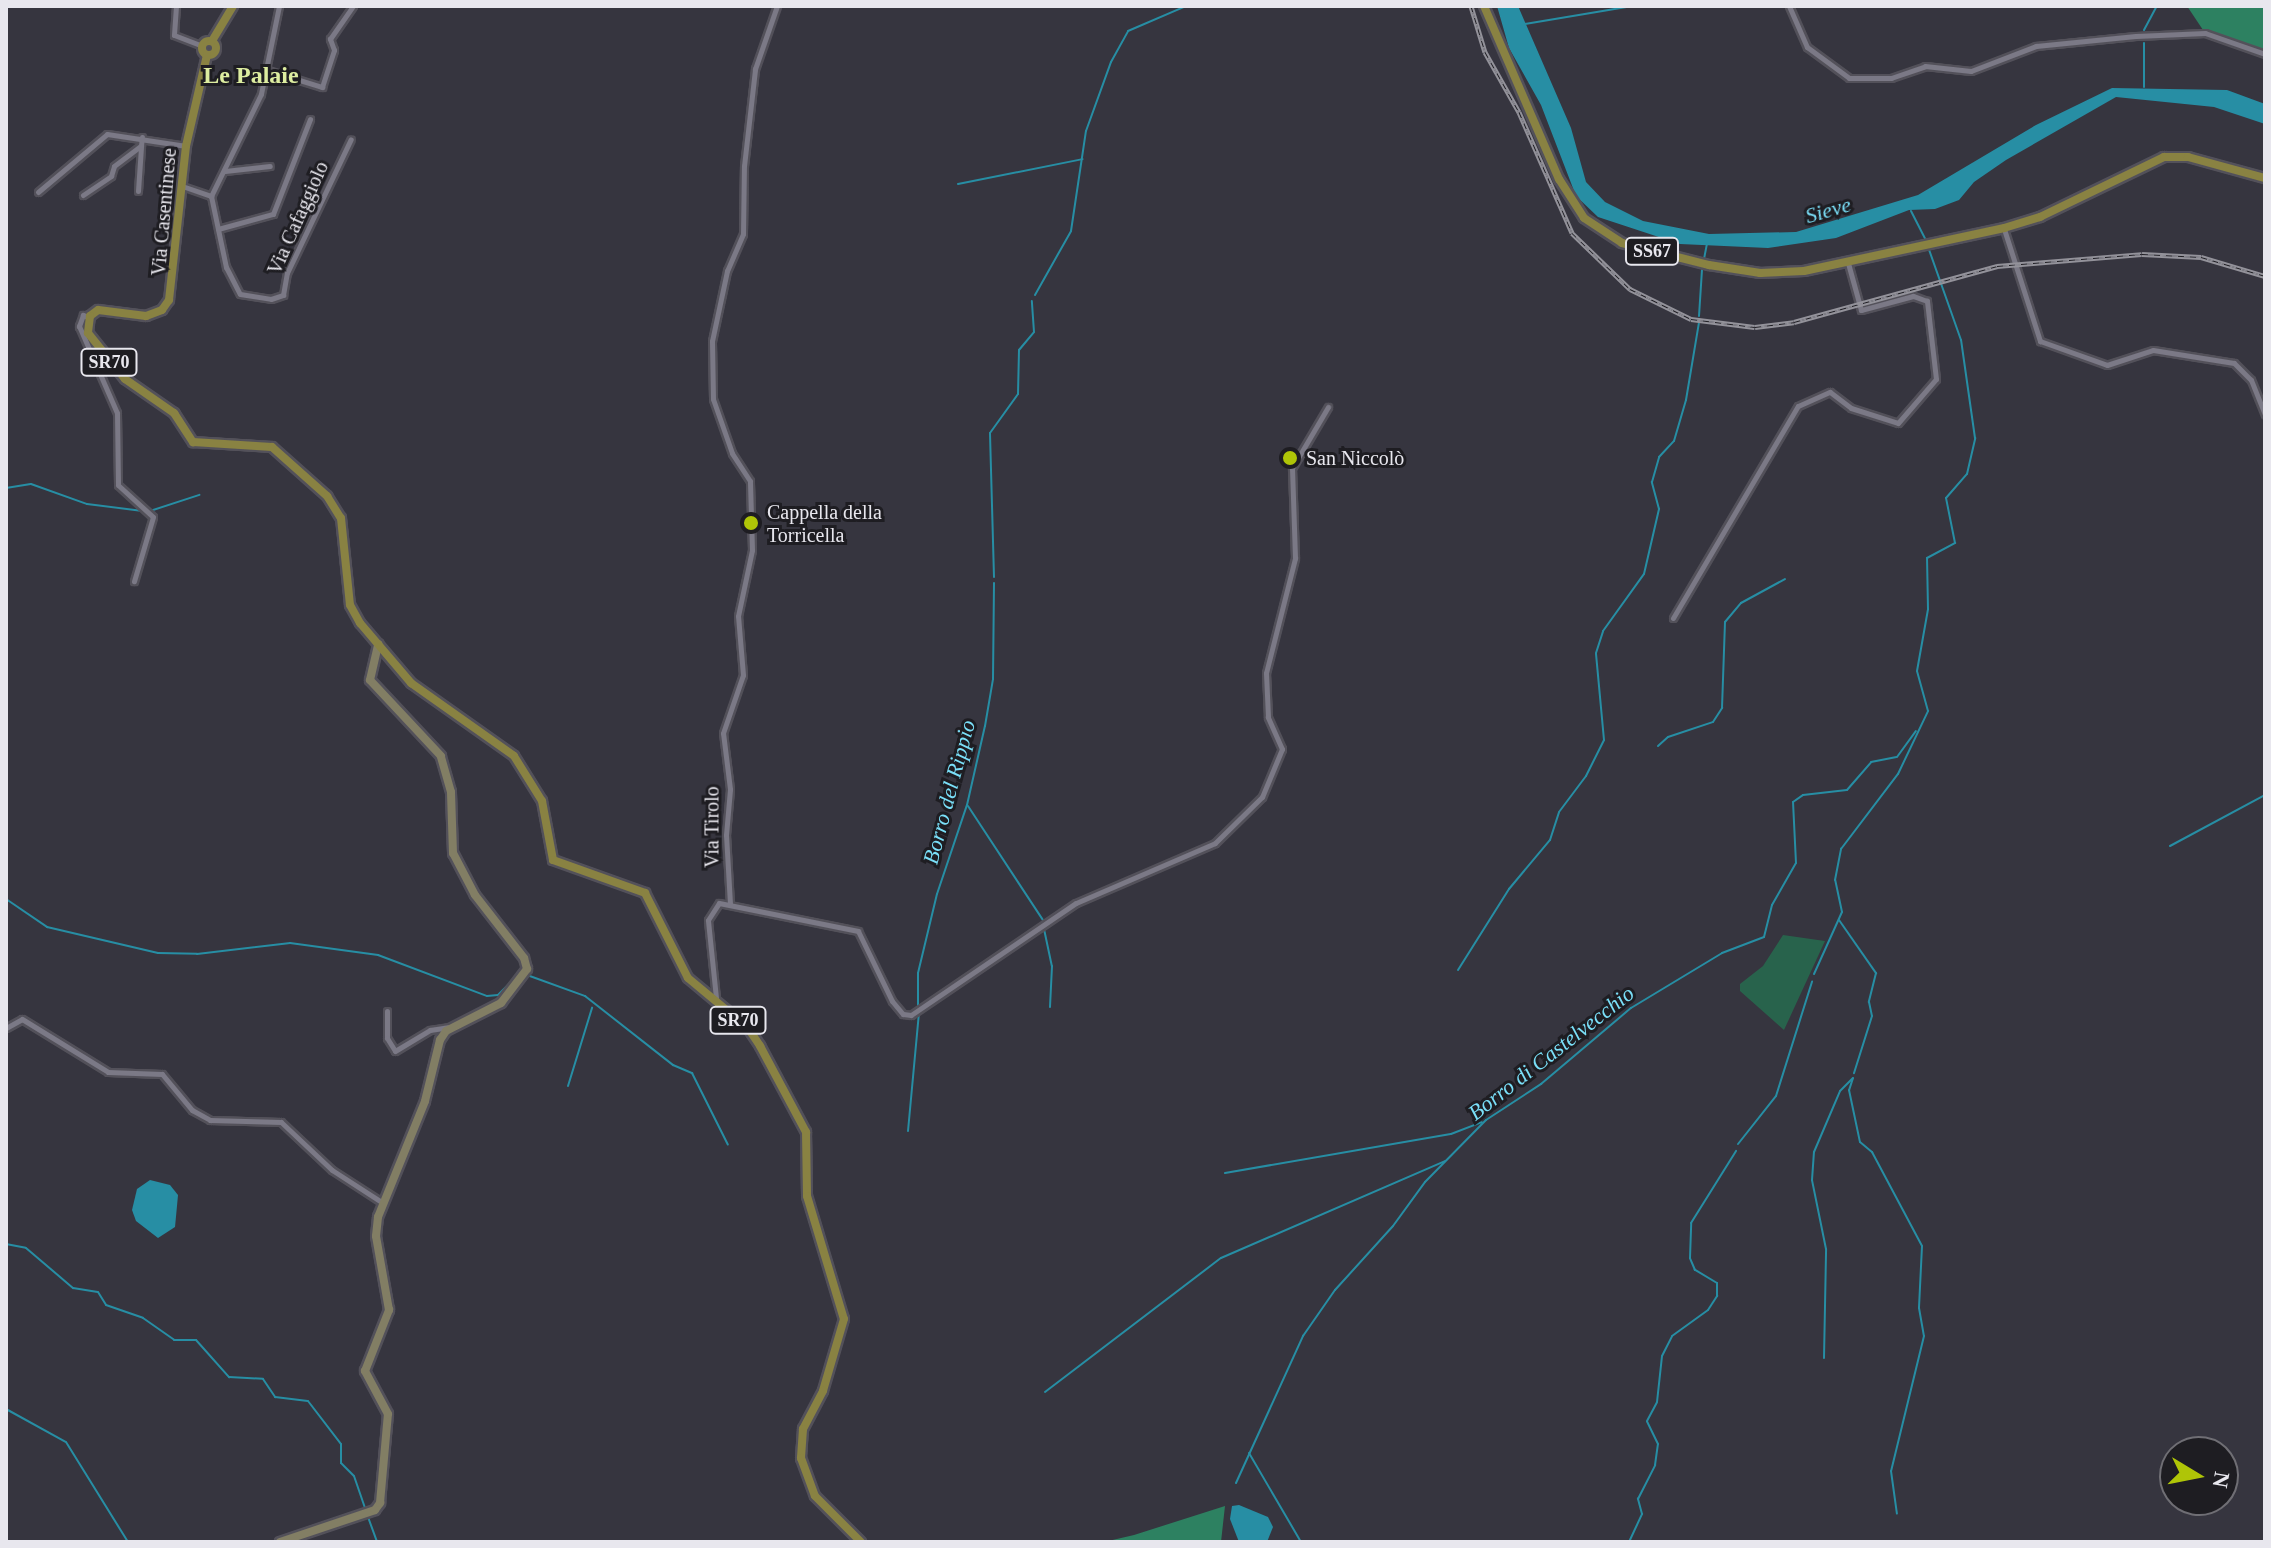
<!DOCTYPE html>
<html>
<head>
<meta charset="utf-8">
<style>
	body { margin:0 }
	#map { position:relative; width:2271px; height:1548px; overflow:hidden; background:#36353f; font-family:Georgia,serif }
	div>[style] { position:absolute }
	.green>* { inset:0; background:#28634c }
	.forest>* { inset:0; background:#2d8161 }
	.water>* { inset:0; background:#278ea4 }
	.stream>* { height:2px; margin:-1px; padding:0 1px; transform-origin:1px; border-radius:1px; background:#278ea4 }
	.roads { filter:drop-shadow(2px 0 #53515a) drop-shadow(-2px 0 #53515a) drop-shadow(0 2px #53515a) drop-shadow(0 -2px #53515a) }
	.street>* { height:5px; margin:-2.5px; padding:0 2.5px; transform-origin:2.5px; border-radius:2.5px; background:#7b7986 }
	.secondary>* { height:8px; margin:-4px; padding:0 4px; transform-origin:4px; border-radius:4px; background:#827e64 }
	.primary>* { height:8px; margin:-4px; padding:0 4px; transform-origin:4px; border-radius:4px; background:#898242 }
	.primary>.ring { margin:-4px; padding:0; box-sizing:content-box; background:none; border:8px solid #898242; border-radius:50% }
	.rail>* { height:5px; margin-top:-2.5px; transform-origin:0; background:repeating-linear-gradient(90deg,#1e1d22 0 6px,#93929a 0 12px); box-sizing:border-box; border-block:2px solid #93929a }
	.dots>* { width:22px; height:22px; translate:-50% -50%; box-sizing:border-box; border:4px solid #1e1d22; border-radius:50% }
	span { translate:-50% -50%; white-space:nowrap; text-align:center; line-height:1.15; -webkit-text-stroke:6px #1e1d22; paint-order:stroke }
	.shield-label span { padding:2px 6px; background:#1e1d22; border:2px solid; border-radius:6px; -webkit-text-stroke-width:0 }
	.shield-label { font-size:18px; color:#e8e7ee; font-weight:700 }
	.street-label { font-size:20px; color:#e8e7ee }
	.poi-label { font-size:20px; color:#e8e7ee }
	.left { translate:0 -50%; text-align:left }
	.water-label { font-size:22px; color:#7adff8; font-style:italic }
	.quarter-label { font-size:24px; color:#ddeda0; font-weight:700 }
	.frame { position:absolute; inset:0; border:8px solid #e8e7ee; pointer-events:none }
	.north { position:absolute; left:2159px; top:1436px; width:80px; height:80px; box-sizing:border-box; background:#1e1d22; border:2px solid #6f6e74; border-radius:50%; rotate:100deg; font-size:22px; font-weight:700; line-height:32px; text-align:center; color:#e8e7ee }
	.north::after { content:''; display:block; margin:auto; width:28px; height:36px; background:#afc507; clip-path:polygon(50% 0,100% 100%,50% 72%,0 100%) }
</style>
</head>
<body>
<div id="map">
	<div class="green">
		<div style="clip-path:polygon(1783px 935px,1825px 941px,1784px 1030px,1740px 991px,1740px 984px,1763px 966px)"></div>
	</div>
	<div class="forest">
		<div style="clip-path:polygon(2187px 6px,2265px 6px,2265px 54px,2205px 33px)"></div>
		<div style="clip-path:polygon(1225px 1506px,1221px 1542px,1104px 1542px,1134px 1535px)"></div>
	</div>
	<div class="water">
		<div style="clip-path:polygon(1497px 6px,1518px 6px,1571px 128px,1586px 182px,1605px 202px,1643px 221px,1709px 234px,1796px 232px,1918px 195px,2036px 125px,2112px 88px,2227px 90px,2265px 104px,2265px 124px,2214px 107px,2116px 97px,2006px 160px,1974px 182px,1959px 200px,1935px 209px,1909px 210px,1836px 238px,1768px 248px,1680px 244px,1598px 217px,1576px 196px,1541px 105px,1509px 48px)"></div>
		<div style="clip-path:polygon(150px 1180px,170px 1185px,178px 1195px,175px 1227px,158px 1238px,136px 1221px,132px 1210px,137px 1189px)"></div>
		<div style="clip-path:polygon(1239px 1505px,1268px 1517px,1273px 1527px,1267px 1542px,1239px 1542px,1230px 1519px,1232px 1506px)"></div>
	</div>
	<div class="stream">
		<div style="left:1525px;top:24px;width:109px;rotate:-9.5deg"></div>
		<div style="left:2144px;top:30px;width:27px;rotate:-62deg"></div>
		<div style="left:2144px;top:43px;width:44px;rotate:90deg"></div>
		<div style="left:958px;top:184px;width:127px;rotate:-11.3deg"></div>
		<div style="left:1911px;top:211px;width:34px;rotate:63deg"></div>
		<div style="left:1704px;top:259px;width:15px;rotate:-79deg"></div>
		<div style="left:1035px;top:295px;width:73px;rotate:-60.6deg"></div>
		<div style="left:1071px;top:231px;width:101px;rotate:-81.5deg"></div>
		<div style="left:1086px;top:131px;width:73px;rotate:-70.1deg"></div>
		<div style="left:1111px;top:62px;width:35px;rotate:-61deg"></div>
		<div style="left:1128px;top:31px;width:63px;rotate:-23.3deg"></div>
		<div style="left:1699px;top:316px;width:46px;rotate:-86.3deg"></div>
		<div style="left:6px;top:488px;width:25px;rotate:-9deg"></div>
		<div style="left:31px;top:484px;width:59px;rotate:19.7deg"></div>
		<div style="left:87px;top:504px;width:56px;rotate:7.1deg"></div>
		<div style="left:150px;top:511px;width:52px;rotate:-18.1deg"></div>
		<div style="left:994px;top:577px;width:144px;rotate:-91.6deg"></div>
		<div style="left:990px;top:433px;width:48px;rotate:-54.3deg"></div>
		<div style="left:1018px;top:394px;width:44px;rotate:-88.7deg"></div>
		<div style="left:1019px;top:350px;width:23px;rotate:-50deg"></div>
		<div style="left:1034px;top:332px;width:31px;rotate:-94deg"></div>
		<div style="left:1658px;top:746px;width:13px;rotate:-42deg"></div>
		<div style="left:1668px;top:737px;width:47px;rotate:-18.4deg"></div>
		<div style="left:1713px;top:722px;width:17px;rotate:-57deg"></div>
		<div style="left:1722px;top:708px;width:86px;rotate:-88deg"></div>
		<div style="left:1725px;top:622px;width:25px;rotate:-50deg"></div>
		<div style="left:1741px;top:603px;width:50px;rotate:-28.6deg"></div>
		<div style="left:968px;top:806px;width:136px;rotate:56.7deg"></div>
		<div style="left:2170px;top:846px;width:108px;rotate:-28.2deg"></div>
		<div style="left:6px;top:899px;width:50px;rotate:34.3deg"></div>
		<div style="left:47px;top:927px;width:114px;rotate:13.2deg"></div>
		<div style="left:158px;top:953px;width:39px;rotate:1deg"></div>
		<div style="left:197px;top:954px;width:94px;rotate:-6.7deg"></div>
		<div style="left:290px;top:943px;width:89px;rotate:7.8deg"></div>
		<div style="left:378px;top:955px;width:116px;rotate:20.6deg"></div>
		<div style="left:487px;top:996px;width:11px;rotate:-5deg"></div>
		<div style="left:498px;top:995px;width:23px;rotate:-45deg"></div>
		<div style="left:1839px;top:920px;width:65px;rotate:55.1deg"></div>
		<div style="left:1876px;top:973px;width:30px;rotate:104deg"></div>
		<div style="left:1869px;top:1002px;width:14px;rotate:78deg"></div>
		<div style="left:1872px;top:1016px;width:60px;rotate:107.5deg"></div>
		<div style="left:1044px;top:929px;width:38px;rotate:78deg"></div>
		<div style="left:1052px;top:966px;width:41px;rotate:92.8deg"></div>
		<div style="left:1458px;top:970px;width:96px;rotate:-57.8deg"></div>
		<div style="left:1509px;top:889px;width:64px;rotate:-50.1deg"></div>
		<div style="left:1550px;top:840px;width:29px;rotate:-72deg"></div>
		<div style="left:1559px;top:812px;width:45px;rotate:-53.1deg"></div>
		<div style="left:1586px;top:776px;width:40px;rotate:-63.4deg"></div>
		<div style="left:1604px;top:740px;width:87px;rotate:-95.3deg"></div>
		<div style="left:1596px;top:653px;width:23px;rotate:-72deg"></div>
		<div style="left:1603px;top:631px;width:70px;rotate:-54.3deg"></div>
		<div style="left:1644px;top:574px;width:67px;rotate:-77deg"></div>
		<div style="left:1659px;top:509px;width:28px;rotate:-105deg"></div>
		<div style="left:1652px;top:482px;width:26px;rotate:-74deg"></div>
		<div style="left:1659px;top:457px;width:22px;rotate:-47deg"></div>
		<div style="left:1674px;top:441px;width:43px;rotate:-73.7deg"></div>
		<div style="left:1686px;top:400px;width:79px;rotate:-80.5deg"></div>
		<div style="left:1814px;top:974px;width:68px;rotate:-65.7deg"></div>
		<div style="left:1842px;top:912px;width:33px;rotate:-102deg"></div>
		<div style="left:1835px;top:880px;width:32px;rotate:-79deg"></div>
		<div style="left:1841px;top:849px;width:94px;rotate:-52.8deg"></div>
		<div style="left:1898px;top:774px;width:70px;rotate:-64.5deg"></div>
		<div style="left:1928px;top:711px;width:41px;rotate:-105.4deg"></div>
		<div style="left:1917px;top:671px;width:63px;rotate:-79.9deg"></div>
		<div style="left:1928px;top:609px;width:51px;rotate:-91.1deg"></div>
		<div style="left:1927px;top:558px;width:32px;rotate:-28deg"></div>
		<div style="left:1955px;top:543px;width:46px;rotate:-101.3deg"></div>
		<div style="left:1946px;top:498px;width:32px;rotate:-49deg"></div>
		<div style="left:1967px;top:474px;width:37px;rotate:-77deg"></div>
		<div style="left:1975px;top:438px;width:99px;rotate:-98.1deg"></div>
		<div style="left:1961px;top:340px;width:99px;rotate:-109.5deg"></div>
		<div style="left:527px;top:975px;width:62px;rotate:19.9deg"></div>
		<div style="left:585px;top:996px;width:112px;rotate:38.1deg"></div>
		<div style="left:673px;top:1065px;width:21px;rotate:23deg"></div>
		<div style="left:692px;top:1073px;width:80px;rotate:63.4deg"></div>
		<div style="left:918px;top:1006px;width:33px;rotate:-90deg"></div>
		<div style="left:918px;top:973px;width:81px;rotate:-76.5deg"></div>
		<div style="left:937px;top:894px;width:94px;rotate:-71.4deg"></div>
		<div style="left:967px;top:805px;width:81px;rotate:-77.2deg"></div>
		<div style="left:985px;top:726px;width:48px;rotate:-80.3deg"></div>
		<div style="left:993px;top:679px;width:96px;rotate:-89.4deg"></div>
		<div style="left:1853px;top:1078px;width:13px;rotate:108deg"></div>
		<div style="left:1849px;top:1090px;width:53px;rotate:78.1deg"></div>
		<div style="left:1860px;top:1142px;width:16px;rotate:40deg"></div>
		<div style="left:1872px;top:1152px;width:106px;rotate:62deg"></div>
		<div style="left:1922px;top:1246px;width:62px;rotate:92.8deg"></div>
		<div style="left:1919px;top:1308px;width:28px;rotate:80deg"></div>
		<div style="left:1924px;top:1336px;width:139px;rotate:103.7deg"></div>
		<div style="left:1891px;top:1471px;width:43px;rotate:82.1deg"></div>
		<div style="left:568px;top:1086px;width:82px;rotate:-72.9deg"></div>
		<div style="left:908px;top:1131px;width:119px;rotate:-84.7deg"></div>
		<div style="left:1738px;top:1144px;width:61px;rotate:-51.6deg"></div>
		<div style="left:1776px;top:1096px;width:120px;rotate:-72.5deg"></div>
		<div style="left:1225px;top:1173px;width:229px;rotate:-9.8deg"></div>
		<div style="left:1451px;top:1134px;width:33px;rotate:-21deg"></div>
		<div style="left:6px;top:1244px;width:20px;rotate:11deg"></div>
		<div style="left:26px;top:1248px;width:62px;rotate:40.4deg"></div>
		<div style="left:73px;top:1288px;width:25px;rotate:9deg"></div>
		<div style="left:98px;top:1292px;width:15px;rotate:58deg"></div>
		<div style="left:106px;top:1305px;width:39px;rotate:19deg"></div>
		<div style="left:143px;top:1318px;width:38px;rotate:35deg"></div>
		<div style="left:174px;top:1340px;width:22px"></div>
		<div style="left:196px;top:1340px;width:50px;rotate:48.3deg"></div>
		<div style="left:229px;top:1377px;width:34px;rotate:3deg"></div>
		<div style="left:263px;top:1379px;width:22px;rotate:56deg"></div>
		<div style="left:275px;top:1397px;width:33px;rotate:7deg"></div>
		<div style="left:308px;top:1401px;width:54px;rotate:52.5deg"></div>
		<div style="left:341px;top:1444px;width:19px;rotate:90deg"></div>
		<div style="left:341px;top:1463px;width:18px;rotate:45deg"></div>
		<div style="left:354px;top:1476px;width:37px;rotate:71deg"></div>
		<div style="left:1824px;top:1358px;width:109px;rotate:-88.9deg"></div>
		<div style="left:1826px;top:1249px;width:70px;rotate:-101.5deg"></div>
		<div style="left:1812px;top:1180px;width:28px;rotate:-86deg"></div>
		<div style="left:1814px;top:1152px;width:66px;rotate:-66.9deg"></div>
		<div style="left:1840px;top:1091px;width:18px;rotate:-45deg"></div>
		<div style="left:1045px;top:1392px;width:221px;rotate:-37.3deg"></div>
		<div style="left:1221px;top:1258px;width:244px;rotate:-23.4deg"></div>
		<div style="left:6px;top:1409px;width:68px;rotate:28.8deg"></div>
		<div style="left:66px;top:1442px;width:118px;rotate:58.2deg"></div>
		<div style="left:1249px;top:1453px;width:103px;rotate:59.7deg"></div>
		<div style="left:1236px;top:1483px;width:162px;rotate:-65.5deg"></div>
		<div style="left:1303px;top:1336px;width:56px;rotate:-55.2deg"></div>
		<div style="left:1335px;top:1290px;width:86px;rotate:-47.8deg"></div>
		<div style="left:1393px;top:1226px;width:54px;rotate:-54deg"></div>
		<div style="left:1425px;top:1182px;width:87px;rotate:-45.5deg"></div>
		<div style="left:1486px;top:1120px;width:66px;rotate:-33.2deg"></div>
		<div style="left:1541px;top:1084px;width:118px;rotate:-40.2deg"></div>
		<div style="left:1631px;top:1008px;width:106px;rotate:-31.1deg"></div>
		<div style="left:1722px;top:953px;width:45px;rotate:-20.9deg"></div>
		<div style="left:1764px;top:937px;width:33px;rotate:-76deg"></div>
		<div style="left:1772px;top:905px;width:48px;rotate:-60.3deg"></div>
		<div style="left:1796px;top:863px;width:61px;rotate:-92.8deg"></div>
		<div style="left:1793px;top:802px;width:12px;rotate:-35deg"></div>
		<div style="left:1803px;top:795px;width:44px;rotate:-6.5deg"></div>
		<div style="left:1847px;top:790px;width:37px;rotate:-49deg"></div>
		<div style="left:1871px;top:762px;width:26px;rotate:-11deg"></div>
		<div style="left:1897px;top:757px;width:32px;rotate:-54deg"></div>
		<div style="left:368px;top:1517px;width:27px;rotate:70deg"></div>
		<div style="left:1629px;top:1542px;width:31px;rotate:-65deg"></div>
		<div style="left:1642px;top:1514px;width:16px;rotate:-105deg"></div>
		<div style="left:1638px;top:1499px;width:38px;rotate:-63deg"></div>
		<div style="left:1655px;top:1465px;width:21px;rotate:-82deg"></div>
		<div style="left:1658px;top:1444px;width:25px;rotate:-116deg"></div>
		<div style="left:1647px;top:1421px;width:21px;rotate:-62deg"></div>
		<div style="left:1657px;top:1402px;width:46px;rotate:-83.8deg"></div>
		<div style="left:1662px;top:1356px;width:22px;rotate:-63deg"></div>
		<div style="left:1672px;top:1336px;width:44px;rotate:-35.8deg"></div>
		<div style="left:1708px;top:1310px;width:17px;rotate:-57deg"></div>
		<div style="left:1717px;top:1296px;width:13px;rotate:-90deg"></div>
		<div style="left:1717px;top:1283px;width:26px;rotate:-149deg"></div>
		<div style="left:1695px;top:1270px;width:13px;rotate:-113deg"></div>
		<div style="left:1690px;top:1258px;width:35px;rotate:-88deg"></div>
		<div style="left:1691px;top:1223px;width:85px;rotate:-58deg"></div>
	</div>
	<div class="roads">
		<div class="street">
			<div style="left:176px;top:6px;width:29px;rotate:94deg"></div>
			<div style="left:174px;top:35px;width:30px;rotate:21deg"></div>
			<div style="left:279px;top:6px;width:90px;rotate:101.6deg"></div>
			<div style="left:261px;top:94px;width:114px;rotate:116.1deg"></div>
			<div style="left:211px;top:196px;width:73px;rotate:78.1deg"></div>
			<div style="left:226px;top:267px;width:30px;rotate:63deg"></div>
			<div style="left:240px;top:294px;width:31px;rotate:9deg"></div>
			<div style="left:271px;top:299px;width:13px;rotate:-18deg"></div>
			<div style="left:283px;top:295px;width:22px;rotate:-80deg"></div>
			<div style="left:287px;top:273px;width:148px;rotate:-64.5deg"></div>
			<div style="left:1789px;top:6px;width:45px;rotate:66.3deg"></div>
			<div style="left:1807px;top:47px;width:52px;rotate:36.4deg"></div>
			<div style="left:1849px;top:78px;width:42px"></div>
			<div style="left:1891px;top:78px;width:36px;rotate:-19deg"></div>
			<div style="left:1925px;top:66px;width:46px;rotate:6.2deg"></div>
			<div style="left:1971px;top:71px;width:70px;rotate:-21deg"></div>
			<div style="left:2036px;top:46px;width:100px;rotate:-5.7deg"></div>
			<div style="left:2136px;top:36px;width:69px;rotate:-2.5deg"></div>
			<div style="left:2205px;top:33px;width:64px;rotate:19.3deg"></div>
			<div style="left:267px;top:70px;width:58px;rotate:17.2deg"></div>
			<div style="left:322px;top:87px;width:39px;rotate:-72deg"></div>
			<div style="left:334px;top:50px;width:12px;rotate:-110deg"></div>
			<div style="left:330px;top:39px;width:40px;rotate:-55.1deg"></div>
			<div style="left:225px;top:171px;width:45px;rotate:-6.3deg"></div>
			<div style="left:185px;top:187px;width:28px;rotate:19deg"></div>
			<div style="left:138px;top:191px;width:44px;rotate:-86.1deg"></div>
			<div style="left:38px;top:192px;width:90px;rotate:-40deg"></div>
			<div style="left:107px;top:134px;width:80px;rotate:8.6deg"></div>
			<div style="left:83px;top:195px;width:34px;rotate:-34deg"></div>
			<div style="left:111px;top:176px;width:10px;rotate:-73deg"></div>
			<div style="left:114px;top:166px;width:34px;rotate:-37deg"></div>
			<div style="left:141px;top:146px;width:9px;rotate:-84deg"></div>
			<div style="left:218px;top:229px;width:57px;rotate:-15.3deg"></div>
			<div style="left:273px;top:214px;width:102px;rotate:-68.7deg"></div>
			<div style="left:2004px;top:229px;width:118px;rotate:72.2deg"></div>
			<div style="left:2040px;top:341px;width:71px;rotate:19.7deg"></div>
			<div style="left:2107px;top:365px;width:48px;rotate:-18.1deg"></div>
			<div style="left:2153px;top:350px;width:82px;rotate:9.1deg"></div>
			<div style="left:2234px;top:363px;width:24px;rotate:45deg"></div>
			<div style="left:2251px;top:380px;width:37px;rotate:68deg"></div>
			<div style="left:89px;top:318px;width:7px;rotate:-153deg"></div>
			<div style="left:83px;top:315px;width:12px;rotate:110deg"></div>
			<div style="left:79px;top:326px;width:95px;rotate:66.4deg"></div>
			<div style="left:117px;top:413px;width:72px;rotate:89.2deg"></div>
			<div style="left:118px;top:485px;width:47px;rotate:42.4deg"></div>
			<div style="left:153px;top:517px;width:67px;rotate:106.5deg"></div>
			<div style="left:1673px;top:618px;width:246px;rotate:-59.5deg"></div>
			<div style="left:1798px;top:406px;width:35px;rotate:-24deg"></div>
			<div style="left:1830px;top:392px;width:26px;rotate:37deg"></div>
			<div style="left:1851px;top:408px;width:49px;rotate:17.7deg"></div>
			<div style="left:1898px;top:423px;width:58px;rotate:-49.2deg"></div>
			<div style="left:1936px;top:379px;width:79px;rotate:-96.6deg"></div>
			<div style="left:1927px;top:301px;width:15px;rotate:-160deg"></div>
			<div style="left:1913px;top:296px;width:54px;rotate:164.9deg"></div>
			<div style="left:1861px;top:310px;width:49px;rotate:-105.5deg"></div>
			<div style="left:730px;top:904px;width:69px;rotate:-93.3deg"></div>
			<div style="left:726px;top:835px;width:46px;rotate:-85deg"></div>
			<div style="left:730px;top:789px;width:56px;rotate:-97.1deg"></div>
			<div style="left:723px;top:733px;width:61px;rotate:-71deg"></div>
			<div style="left:743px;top:675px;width:59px;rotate:-94.8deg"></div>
			<div style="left:738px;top:616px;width:67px;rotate:-78deg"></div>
			<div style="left:752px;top:550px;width:69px;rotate:-91.7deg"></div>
			<div style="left:750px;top:481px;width:33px;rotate:-123deg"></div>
			<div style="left:732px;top:453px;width:57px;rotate:-109.4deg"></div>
			<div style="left:713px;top:399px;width:58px;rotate:-91deg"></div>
			<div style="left:712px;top:341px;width:72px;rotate:-77.9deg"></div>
			<div style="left:727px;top:271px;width:40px;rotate:-66.6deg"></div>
			<div style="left:743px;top:234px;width:68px;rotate:-89.2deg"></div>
			<div style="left:744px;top:166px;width:98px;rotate:-83.5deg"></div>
			<div style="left:755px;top:69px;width:67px;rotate:-70.8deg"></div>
			<div style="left:716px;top:998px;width:78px;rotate:-95.9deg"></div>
			<div style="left:708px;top:920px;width:20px;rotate:-57deg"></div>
			<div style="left:719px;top:903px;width:142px;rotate:11.4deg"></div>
			<div style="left:858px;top:931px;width:78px;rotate:64.1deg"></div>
			<div style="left:892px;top:1001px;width:17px;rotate:50deg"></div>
			<div style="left:903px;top:1014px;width:8px;rotate:7deg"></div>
			<div style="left:911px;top:1015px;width:199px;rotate:-34.2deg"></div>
			<div style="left:1076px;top:903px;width:151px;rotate:-23.3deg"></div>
			<div style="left:1215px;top:843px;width:66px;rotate:-44.4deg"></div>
			<div style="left:1262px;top:797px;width:52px;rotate:-67.4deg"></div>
			<div style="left:1282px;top:749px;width:35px;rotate:-114deg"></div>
			<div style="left:1268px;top:717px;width:44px;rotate:-92.6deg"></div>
			<div style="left:1266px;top:673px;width:119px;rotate:-75.8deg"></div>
			<div style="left:1295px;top:558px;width:90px;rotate:-91.9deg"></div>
			<div style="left:1292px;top:468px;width:71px;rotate:-59.5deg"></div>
			<div style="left:387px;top:1011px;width:27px;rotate:90deg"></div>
			<div style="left:387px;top:1038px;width:15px;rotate:58deg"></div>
			<div style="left:395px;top:1051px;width:41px;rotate:-31deg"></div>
			<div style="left:430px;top:1030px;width:18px;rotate:-9deg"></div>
			<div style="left:6px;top:1028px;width:18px;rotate:-29deg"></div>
			<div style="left:22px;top:1019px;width:101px;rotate:31.6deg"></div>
			<div style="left:108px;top:1072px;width:54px;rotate:2.1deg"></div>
			<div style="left:162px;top:1074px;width:47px;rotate:50.2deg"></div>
			<div style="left:192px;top:1110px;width:21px;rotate:29deg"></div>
			<div style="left:210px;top:1120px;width:71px;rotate:1.6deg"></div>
			<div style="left:281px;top:1122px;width:70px;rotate:43.3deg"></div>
			<div style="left:332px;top:1170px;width:61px;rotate:32.9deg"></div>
		</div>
		<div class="secondary">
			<div style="left:280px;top:1542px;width:100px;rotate:-18.6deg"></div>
			<div style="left:375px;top:1510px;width:9px;rotate:-54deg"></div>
			<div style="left:380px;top:1503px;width:89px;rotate:-84.9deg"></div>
			<div style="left:388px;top:1414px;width:49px;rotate:-118.1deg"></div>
			<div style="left:365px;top:1371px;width:66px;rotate:-68.5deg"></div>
			<div style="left:389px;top:1310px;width:75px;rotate:-100deg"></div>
			<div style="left:376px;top:1236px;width:19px;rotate:-84deg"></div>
			<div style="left:378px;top:1217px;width:125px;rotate:-67.9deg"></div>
			<div style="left:425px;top:1101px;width:63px;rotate:-76.2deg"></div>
			<div style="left:440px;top:1040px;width:11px;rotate:-56deg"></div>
			<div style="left:446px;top:1031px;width:62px;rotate:-27deg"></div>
			<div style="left:501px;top:1003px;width:43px;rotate:-52.6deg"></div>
			<div style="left:527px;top:969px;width:11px;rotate:-105deg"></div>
			<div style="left:524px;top:958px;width:80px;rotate:-127.9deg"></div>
			<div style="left:475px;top:895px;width:47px;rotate:-117.6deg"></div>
			<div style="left:453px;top:853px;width:61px;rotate:-91.9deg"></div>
			<div style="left:451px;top:792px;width:37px;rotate:-106deg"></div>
			<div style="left:441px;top:756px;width:104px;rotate:-133.1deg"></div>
			<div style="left:370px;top:680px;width:37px;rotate:-77deg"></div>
		</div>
		<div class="primary">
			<div style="left:1484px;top:6px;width:189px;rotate:66.6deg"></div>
			<div style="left:1559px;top:179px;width:46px;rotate:57.3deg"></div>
			<div style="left:1584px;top:218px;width:45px;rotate:33.3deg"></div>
			<div style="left:1622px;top:243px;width:90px;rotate:14.2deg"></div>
			<div style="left:1709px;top:265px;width:52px;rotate:8.9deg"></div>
			<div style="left:1760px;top:273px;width:44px;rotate:-2.6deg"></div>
			<div style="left:1804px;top:271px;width:205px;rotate:-12.1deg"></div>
			<div style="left:2004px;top:228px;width:38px;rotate:-17deg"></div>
			<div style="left:2040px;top:217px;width:138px;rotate:-25.8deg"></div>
			<div style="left:2164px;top:157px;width:24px"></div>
			<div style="left:2188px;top:157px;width:80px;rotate:15.3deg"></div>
			<div class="ring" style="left:202px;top:41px;width:6px;height:6px"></div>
			<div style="left:212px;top:41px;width:41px;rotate:-59deg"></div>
			<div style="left:207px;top:55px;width:93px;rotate:103deg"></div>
			<div style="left:186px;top:146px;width:155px;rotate:96.3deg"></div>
			<div style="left:169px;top:300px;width:12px;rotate:125deg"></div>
			<div style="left:162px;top:310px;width:17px;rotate:159deg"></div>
			<div style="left:146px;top:316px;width:48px;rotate:-172.9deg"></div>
			<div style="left:98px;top:310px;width:10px;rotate:143deg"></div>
			<div style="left:90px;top:316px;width:17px;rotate:97deg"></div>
			<div style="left:88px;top:333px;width:59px;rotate:51.2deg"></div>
			<div style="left:125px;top:379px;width:60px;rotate:34.8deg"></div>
			<div style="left:174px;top:413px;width:35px;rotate:57deg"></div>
			<div style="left:193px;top:442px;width:79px;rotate:3.6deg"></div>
			<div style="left:272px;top:447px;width:74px;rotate:41.7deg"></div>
			<div style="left:327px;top:496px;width:26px;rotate:58deg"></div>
			<div style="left:341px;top:518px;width:87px;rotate:84.1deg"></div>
			<div style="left:350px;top:605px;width:21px;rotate:61deg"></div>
			<div style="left:360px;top:623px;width:79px;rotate:49.6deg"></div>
			<div style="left:411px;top:683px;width:126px;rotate:35.3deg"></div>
			<div style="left:514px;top:756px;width:53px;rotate:58.1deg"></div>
			<div style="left:542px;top:801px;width:60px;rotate:79.4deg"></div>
			<div style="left:553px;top:860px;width:98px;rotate:19.7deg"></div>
			<div style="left:645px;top:893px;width:95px;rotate:63.2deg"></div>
			<div style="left:688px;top:978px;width:78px;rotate:39.8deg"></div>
			<div style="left:748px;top:1028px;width:22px;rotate:56deg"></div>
			<div style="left:760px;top:1046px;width:98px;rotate:61.9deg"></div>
			<div style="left:806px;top:1132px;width:64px;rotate:89.1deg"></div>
			<div style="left:807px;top:1196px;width:128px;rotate:73.3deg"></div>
			<div style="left:844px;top:1319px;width:75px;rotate:106.3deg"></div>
			<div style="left:823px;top:1391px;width:43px;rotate:117.8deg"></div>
			<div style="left:803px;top:1429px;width:29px;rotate:94deg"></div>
			<div style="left:801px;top:1458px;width:40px;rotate:69.8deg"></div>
			<div style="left:815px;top:1496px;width:65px;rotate:45deg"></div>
		</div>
	</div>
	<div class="rail">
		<div style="left:1471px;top:6px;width:48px;rotate:73.1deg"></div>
		<div style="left:1485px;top:52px;width:69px;rotate:60.5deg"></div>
		<div style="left:1519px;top:112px;width:132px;rotate:66.3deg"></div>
		<div style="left:1572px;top:233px;width:81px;rotate:44deg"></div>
		<div style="left:1630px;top:289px;width:68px;rotate:26.2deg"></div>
		<div style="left:1691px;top:319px;width:64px;rotate:7.1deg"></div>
		<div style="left:1755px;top:327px;width:39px;rotate:-7deg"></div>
		<div style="left:1794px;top:322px;width:211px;rotate:-15.4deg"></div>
		<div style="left:1997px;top:266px;width:145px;rotate:-4.7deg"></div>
		<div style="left:2142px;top:254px;width:59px;rotate:2.9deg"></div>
		<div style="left:2201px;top:257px;width:67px;rotate:16.5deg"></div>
	</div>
	<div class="dots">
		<div style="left:1290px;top:458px;background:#afc507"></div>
		<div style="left:751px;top:523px;background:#afc507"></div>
	</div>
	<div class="shield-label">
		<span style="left:1652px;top:251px">SS67</span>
		<span style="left:109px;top:362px">SR70</span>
		<span style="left:738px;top:1020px">SR70</span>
	</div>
	<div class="street-label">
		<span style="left:164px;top:212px;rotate:-85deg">Via Casentinese</span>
		<span style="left:298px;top:218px;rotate:-66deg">Via Cafaggiolo</span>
		<span style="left:712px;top:827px;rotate:-90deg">Via Tirolo</span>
	</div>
	<div class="poi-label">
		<span class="left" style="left:1306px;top:458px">San Niccolò</span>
		<span class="left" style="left:767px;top:524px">Cappella della<br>Torricella</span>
	</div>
	<div class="water-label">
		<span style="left:1828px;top:210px;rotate:-16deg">Sieve</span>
		<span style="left:949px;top:792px;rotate:-75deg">Borro del Rippio</span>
		<span style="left:1551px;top:1053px;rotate:-38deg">Borro di Castelvecchio</span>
	</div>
	<div class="quarter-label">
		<span style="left:251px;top:76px">Le Palaie</span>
	</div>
	<div class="frame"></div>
	<div class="north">N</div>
</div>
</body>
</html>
